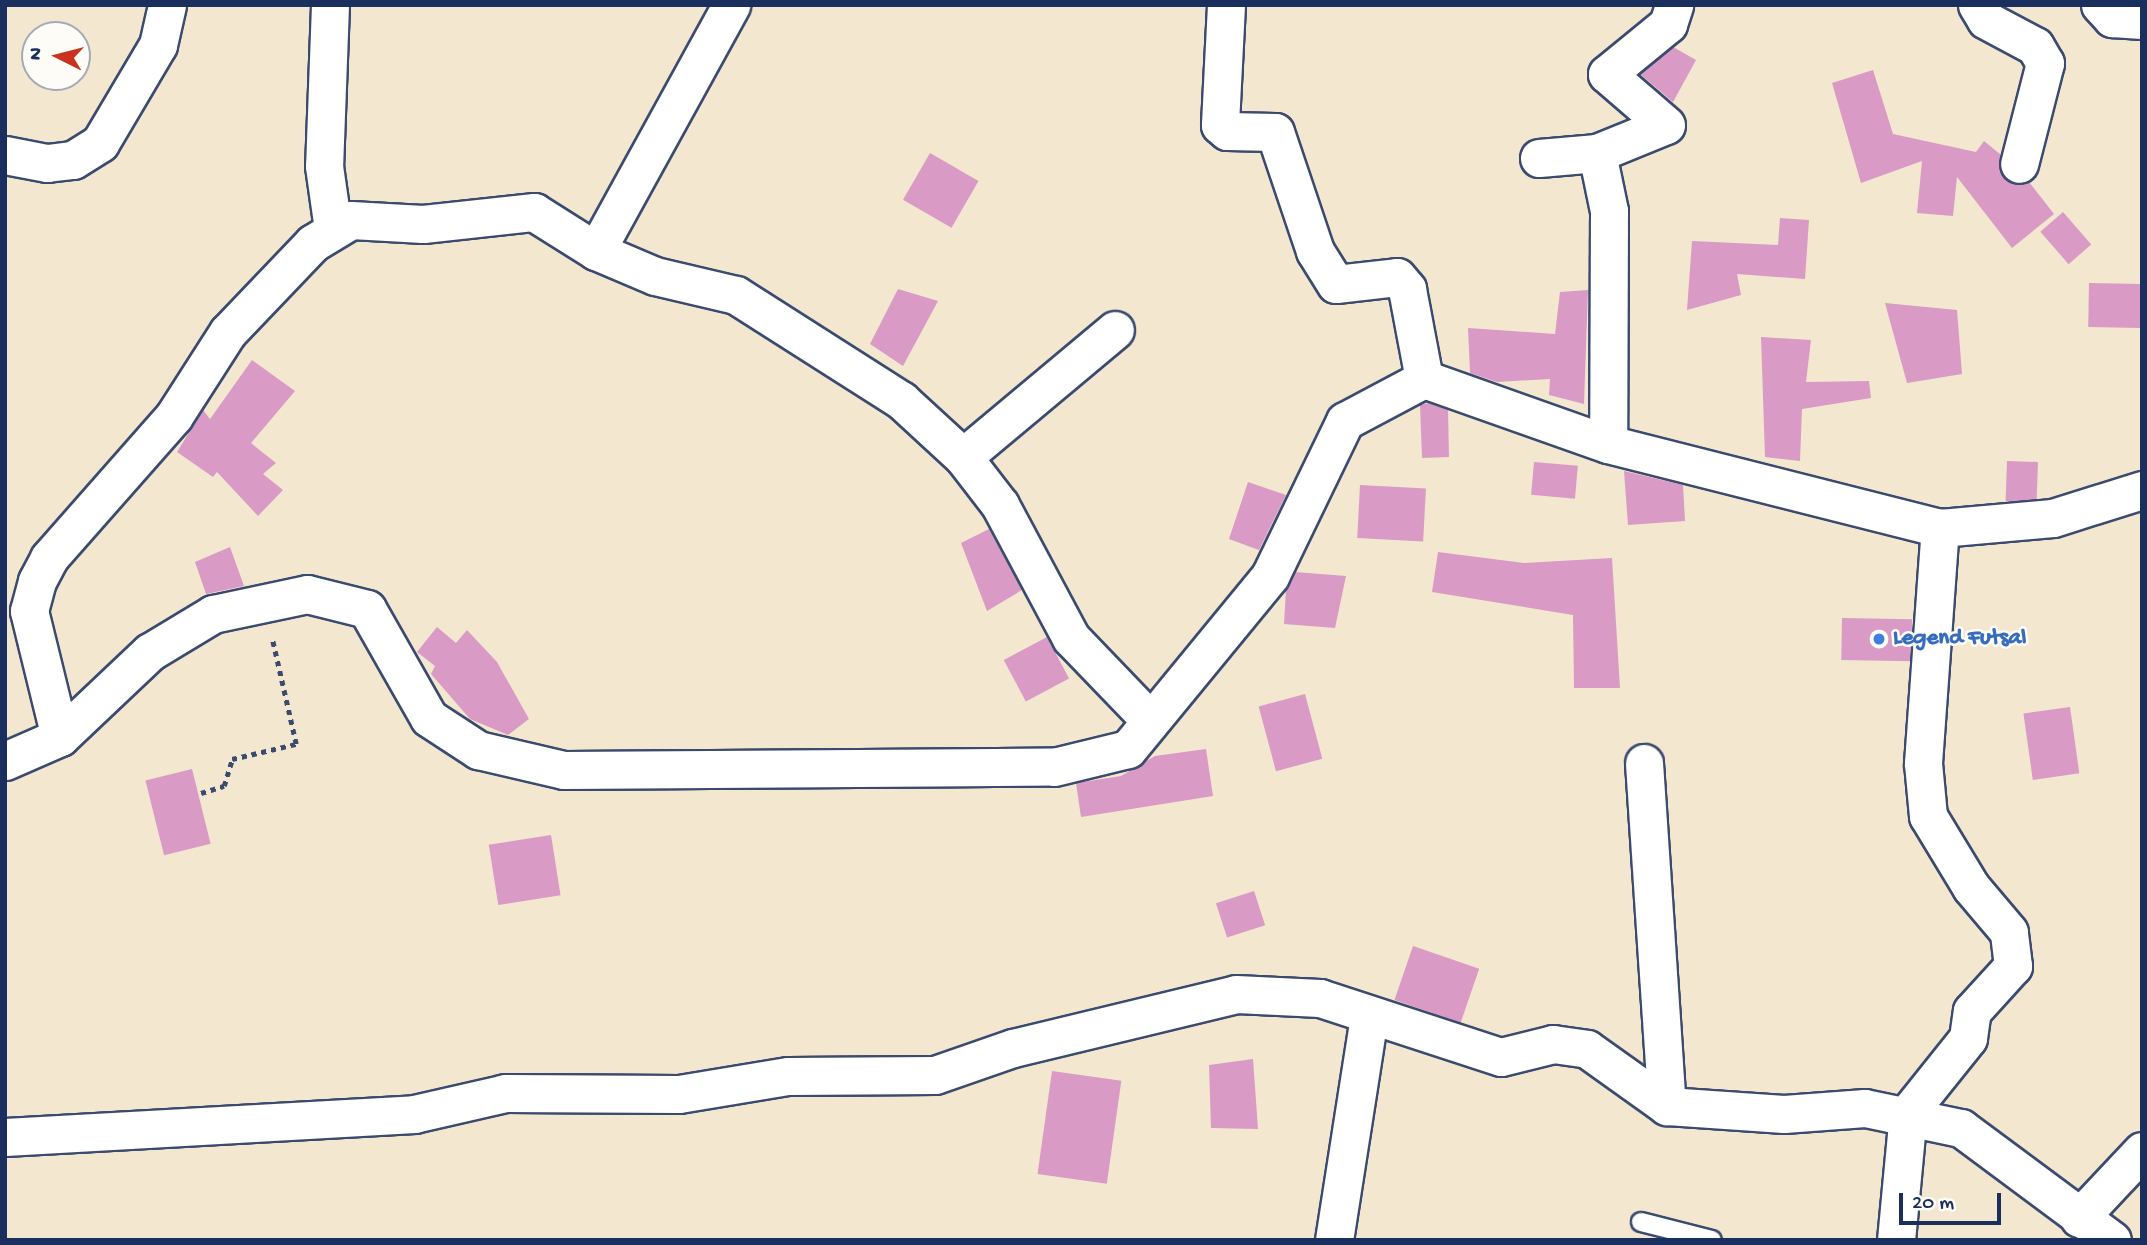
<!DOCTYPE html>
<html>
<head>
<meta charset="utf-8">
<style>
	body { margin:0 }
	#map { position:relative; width:2147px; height:1245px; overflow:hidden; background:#f3e7cf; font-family:"Gochi Hand",sans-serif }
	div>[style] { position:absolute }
	.building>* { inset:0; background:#d99ac6; transform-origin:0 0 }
	.path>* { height:4.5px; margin-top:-2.25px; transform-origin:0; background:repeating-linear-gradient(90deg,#3b4b6f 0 5px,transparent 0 10px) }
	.roads { filter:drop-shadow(2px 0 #3b4b6f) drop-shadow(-2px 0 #3b4b6f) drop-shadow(0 2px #3b4b6f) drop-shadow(0 -2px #3b4b6f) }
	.lane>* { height:18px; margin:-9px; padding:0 9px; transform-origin:9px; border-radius:9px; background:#fff }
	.street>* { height:37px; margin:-18.5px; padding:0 18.5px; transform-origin:18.5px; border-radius:18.5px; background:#fff }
	.dots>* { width:19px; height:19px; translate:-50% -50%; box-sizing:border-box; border:4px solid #fdfcf7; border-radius:50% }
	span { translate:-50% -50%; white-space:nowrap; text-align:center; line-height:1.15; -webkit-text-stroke:5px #fdfcf7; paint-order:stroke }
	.shop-label { font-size:23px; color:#366cbe; font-weight:700 }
	.left { translate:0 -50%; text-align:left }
	.frame { position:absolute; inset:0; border:7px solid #1b2f5e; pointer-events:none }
	.north { position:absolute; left:21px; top:21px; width:70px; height:70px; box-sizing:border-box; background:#fdfcf7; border:2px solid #a3aaba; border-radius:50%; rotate:276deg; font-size:19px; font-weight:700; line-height:28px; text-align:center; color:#1b2f5e }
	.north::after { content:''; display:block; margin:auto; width:24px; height:32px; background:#c8321e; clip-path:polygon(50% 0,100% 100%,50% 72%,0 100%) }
	.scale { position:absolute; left:1899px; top:1193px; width:102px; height:32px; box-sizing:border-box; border:4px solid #1b2f5e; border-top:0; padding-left:9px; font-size:21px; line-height:24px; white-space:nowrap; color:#1b2f5e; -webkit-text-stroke:5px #fdfcf7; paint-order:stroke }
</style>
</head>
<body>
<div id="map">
	<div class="building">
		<div style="clip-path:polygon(1673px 47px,1696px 60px,1673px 102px,1640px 74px)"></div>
		<div style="clip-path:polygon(1873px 70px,1893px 134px,1976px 152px,1984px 141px,2000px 154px,2004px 178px,2029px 182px,2054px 214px,2012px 248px,1957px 177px,1953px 216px,1917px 213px,1922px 161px,1861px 183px,1832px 83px)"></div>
		<div style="left:930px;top:153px;width:56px;height:54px;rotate:30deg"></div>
		<div style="left:2063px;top:212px;width:43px;height:30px;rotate:49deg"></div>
		<div style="clip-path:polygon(1780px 218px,1809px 220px,1805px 279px,1737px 274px,1741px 295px,1687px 310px,1692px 241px,1778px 245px)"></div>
		<div style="left:2089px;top:283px;width:53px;height:44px;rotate:1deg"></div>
		<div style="clip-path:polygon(898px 289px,938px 301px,903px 366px,870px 344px)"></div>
		<div style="clip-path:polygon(1588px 290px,1584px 404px,1549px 395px,1550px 379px,1497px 382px,1470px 373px,1468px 328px,1555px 334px,1560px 292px)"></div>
		<div style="clip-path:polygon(1885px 303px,1957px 310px,1962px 374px,1907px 383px)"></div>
		<div style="clip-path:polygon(1761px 337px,1811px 340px,1806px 382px,1869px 381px,1871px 398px,1802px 409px,1800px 461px,1765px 457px)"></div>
		<div style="clip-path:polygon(252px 360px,295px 391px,251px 443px,276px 463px,263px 474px,283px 490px,258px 516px,217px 472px,213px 477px,177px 452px,203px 410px,210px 419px)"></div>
		<div style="clip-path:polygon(1429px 403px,1448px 410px,1449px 457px,1422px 458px,1420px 405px)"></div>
		<div style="left:2007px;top:461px;width:31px;height:40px;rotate:2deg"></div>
		<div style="left:1534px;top:462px;width:44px;height:33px;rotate:5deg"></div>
		<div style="clip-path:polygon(1624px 471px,1683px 485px,1685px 521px,1628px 525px)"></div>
		<div style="clip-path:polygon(1248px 482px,1286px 495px,1259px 550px,1229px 539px)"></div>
		<div style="left:1360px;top:485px;width:66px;height:53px;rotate:3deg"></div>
		<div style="clip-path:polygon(989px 529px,1022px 590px,987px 611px,961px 543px)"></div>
		<div style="clip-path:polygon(230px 547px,244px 586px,206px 594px,195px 562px)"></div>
		<div style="clip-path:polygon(1438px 552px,1524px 563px,1612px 558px,1620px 688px,1574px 688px,1573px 615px,1432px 592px)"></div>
		<div style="clip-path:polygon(1295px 572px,1346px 576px,1335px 628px,1284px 624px,1286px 590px)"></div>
		<div style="left:1842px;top:618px;width:70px;height:42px;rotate:1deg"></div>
		<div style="clip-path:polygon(437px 627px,456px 643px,467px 630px,497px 662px,529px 719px,508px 735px,470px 719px,431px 674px,435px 666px,417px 652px)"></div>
		<div style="left:1047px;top:637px;width:47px;height:49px;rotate:62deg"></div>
		<div style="left:1305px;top:694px;width:67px;height:48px;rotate:75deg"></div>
		<div style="left:2070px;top:707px;width:67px;height:47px;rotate:82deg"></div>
		<div style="clip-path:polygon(1206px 749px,1213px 796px,1081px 817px,1076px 783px,1121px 776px,1155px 756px)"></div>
		<div style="left:192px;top:769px;width:77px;height:48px;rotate:76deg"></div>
		<div style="left:551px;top:835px;width:61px;height:63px;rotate:81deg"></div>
		<div style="left:1254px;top:891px;width:36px;height:40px;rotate:72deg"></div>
		<div style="left:1413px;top:946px;width:70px;height:57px;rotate:19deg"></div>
		<div style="clip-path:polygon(1253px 1059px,1258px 1129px,1211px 1128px,1209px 1065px)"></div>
		<div style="left:1052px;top:1071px;width:70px;height:104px;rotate:8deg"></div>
	</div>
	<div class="path">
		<div style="left:201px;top:793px;width:24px;rotate:-17deg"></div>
		<div style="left:224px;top:786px;width:28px;rotate:-73deg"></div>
		<div style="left:232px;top:759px;width:66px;rotate:-13.2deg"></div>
		<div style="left:296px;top:744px;width:109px;rotate:-102.8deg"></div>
	</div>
	<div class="roads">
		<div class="lane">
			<div style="left:1641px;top:1222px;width:73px;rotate:14.2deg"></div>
		</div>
		<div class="street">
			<div style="left:330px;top:5px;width:161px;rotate:92.1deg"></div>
			<div style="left:324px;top:166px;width:64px;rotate:81.9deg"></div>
			<div style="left:1226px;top:5px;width:120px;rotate:92.9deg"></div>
			<div style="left:1220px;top:125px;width:9px;rotate:41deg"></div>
			<div style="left:1227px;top:131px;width:48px;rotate:1.2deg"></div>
			<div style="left:1275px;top:132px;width:126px;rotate:71.4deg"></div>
			<div style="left:1315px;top:251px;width:39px;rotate:58deg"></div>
			<div style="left:1336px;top:284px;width:61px;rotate:-6.5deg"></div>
			<div style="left:1397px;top:277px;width:16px;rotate:50deg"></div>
			<div style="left:1407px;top:289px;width:92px;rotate:79.3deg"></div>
			<div style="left:1977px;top:5px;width:17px;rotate:59deg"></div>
			<div style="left:1986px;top:20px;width:55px;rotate:28deg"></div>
			<div style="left:2035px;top:46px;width:20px;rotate:60deg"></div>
			<div style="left:2045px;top:63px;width:104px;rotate:104.4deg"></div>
			<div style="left:2100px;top:5px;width:18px;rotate:47deg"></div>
			<div style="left:2112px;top:18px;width:30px;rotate:4deg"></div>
			<div style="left:1597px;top:153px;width:74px;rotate:-22.1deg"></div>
			<div style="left:1666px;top:125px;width:78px;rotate:-139.2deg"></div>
			<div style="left:1607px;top:74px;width:79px;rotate:-39.3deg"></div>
			<div style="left:1668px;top:24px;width:20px;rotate:-72deg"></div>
			<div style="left:5px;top:155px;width:43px;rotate:10.8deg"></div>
			<div style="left:47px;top:163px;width:26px;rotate:-7deg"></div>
			<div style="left:73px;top:160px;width:32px;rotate:-32deg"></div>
			<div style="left:100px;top:143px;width:114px;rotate:-59.4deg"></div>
			<div style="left:158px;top:45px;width:41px;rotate:-77.3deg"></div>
			<div style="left:1539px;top:158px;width:58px;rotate:-4.9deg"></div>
			<div style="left:1597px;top:153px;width:59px;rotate:78.3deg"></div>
			<div style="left:1609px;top:211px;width:233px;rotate:90.2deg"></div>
			<div style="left:596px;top:251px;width:281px;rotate:-61.2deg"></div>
			<div style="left:963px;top:457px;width:198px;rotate:-39.9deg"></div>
			<div style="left:60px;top:737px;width:130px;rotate:-103.8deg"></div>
			<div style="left:29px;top:611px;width:31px;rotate:-75deg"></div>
			<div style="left:37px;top:581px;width:26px;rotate:-62deg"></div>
			<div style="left:49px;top:558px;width:189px;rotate:-48.6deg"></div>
			<div style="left:174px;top:416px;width:100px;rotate:-57.3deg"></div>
			<div style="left:228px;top:332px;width:123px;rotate:-46.3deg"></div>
			<div style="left:313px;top:243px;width:44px;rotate:-31.2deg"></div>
			<div style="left:351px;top:220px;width:72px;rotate:3.2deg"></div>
			<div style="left:423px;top:224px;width:112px;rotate:-6.2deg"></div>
			<div style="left:534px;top:212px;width:73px;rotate:32.2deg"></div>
			<div style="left:596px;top:251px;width:64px;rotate:23deg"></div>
			<div style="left:655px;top:276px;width:83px;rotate:13.2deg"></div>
			<div style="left:736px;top:295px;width:196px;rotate:32.5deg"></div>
			<div style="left:901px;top:400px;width:84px;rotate:42.6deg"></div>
			<div style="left:963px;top:457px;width:61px;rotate:52.4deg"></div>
			<div style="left:1000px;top:505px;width:151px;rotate:61.9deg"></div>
			<div style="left:1071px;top:638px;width:114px;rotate:46.1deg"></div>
			<div style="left:5px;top:761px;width:60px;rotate:-23.6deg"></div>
			<div style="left:60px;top:737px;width:124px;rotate:-43.4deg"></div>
			<div style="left:150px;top:652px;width:74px;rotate:-31.1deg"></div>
			<div style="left:213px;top:614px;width:96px;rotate:-12deg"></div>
			<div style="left:307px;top:594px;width:62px;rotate:14deg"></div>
			<div style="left:367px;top:609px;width:125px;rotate:60.4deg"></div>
			<div style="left:429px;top:718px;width:59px;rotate:33.1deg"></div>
			<div style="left:478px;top:750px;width:88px;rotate:13.1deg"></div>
			<div style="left:564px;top:770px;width:490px;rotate:-0.4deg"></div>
			<div style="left:1054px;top:767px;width:76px;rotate:-13.7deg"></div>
			<div style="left:1128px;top:749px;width:224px;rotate:-50.6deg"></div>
			<div style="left:1270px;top:576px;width:172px;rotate:-64.2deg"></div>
			<div style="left:1345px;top:421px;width:89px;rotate:-28deg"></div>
			<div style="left:1424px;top:379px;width:195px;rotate:19.5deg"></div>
			<div style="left:1608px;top:444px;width:342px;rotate:14.2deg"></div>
			<div style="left:1940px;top:528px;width:113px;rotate:-5.1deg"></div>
			<div style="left:2053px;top:518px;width:93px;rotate:-17.5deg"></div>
			<div style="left:1644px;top:763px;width:344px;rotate:86.2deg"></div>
			<div style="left:5px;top:1137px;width:410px;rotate:-3.2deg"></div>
			<div style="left:414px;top:1114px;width:94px;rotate:-12.9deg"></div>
			<div style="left:506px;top:1093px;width:173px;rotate:0.3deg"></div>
			<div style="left:679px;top:1094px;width:110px;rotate:-9.4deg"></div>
			<div style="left:788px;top:1076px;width:147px;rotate:-0.4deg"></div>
			<div style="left:935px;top:1075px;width:83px;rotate:-19.1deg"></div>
			<div style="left:1013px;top:1048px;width:229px;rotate:-13.6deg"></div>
			<div style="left:1236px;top:994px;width:84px;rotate:2.7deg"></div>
			<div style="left:1320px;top:998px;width:190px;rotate:18.1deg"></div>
			<div style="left:1501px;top:1057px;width:54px;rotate:-14deg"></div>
			<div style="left:1553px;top:1044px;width:34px;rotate:8deg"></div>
			<div style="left:1587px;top:1049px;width:98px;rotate:35.5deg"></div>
			<div style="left:1667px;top:1106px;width:117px;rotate:3.9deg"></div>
			<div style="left:1784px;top:1114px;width:81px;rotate:-4.2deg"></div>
			<div style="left:1865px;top:1108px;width:98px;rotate:11.8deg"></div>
			<div style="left:1961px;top:1128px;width:188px;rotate:36.6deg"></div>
			<div style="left:2079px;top:1218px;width:92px;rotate:-46.8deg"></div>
			<div style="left:1334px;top:1240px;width:226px;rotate:-81.1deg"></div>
			<div style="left:1896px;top:1240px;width:128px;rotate:-84.6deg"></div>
			<div style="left:1908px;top:1113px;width:96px;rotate:-51.3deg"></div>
			<div style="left:1968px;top:1038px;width:27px;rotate:-82deg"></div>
			<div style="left:1972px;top:1011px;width:61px;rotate:-47.7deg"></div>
			<div style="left:2013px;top:966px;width:34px;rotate:-97deg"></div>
			<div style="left:2009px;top:932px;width:59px;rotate:-130.2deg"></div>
			<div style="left:1971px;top:887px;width:83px;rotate:-121.2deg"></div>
			<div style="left:1928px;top:816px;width:53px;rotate:-95.4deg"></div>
			<div style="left:1923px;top:763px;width:236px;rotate:-85.9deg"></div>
		</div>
	</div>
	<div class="dots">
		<div style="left:1879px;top:639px;background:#3f7fe0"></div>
	</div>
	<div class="shop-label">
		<span class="left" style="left:1893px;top:639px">Legend Futsal</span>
	</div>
	<div class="frame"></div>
	<div class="north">N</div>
	<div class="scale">20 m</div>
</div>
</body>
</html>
